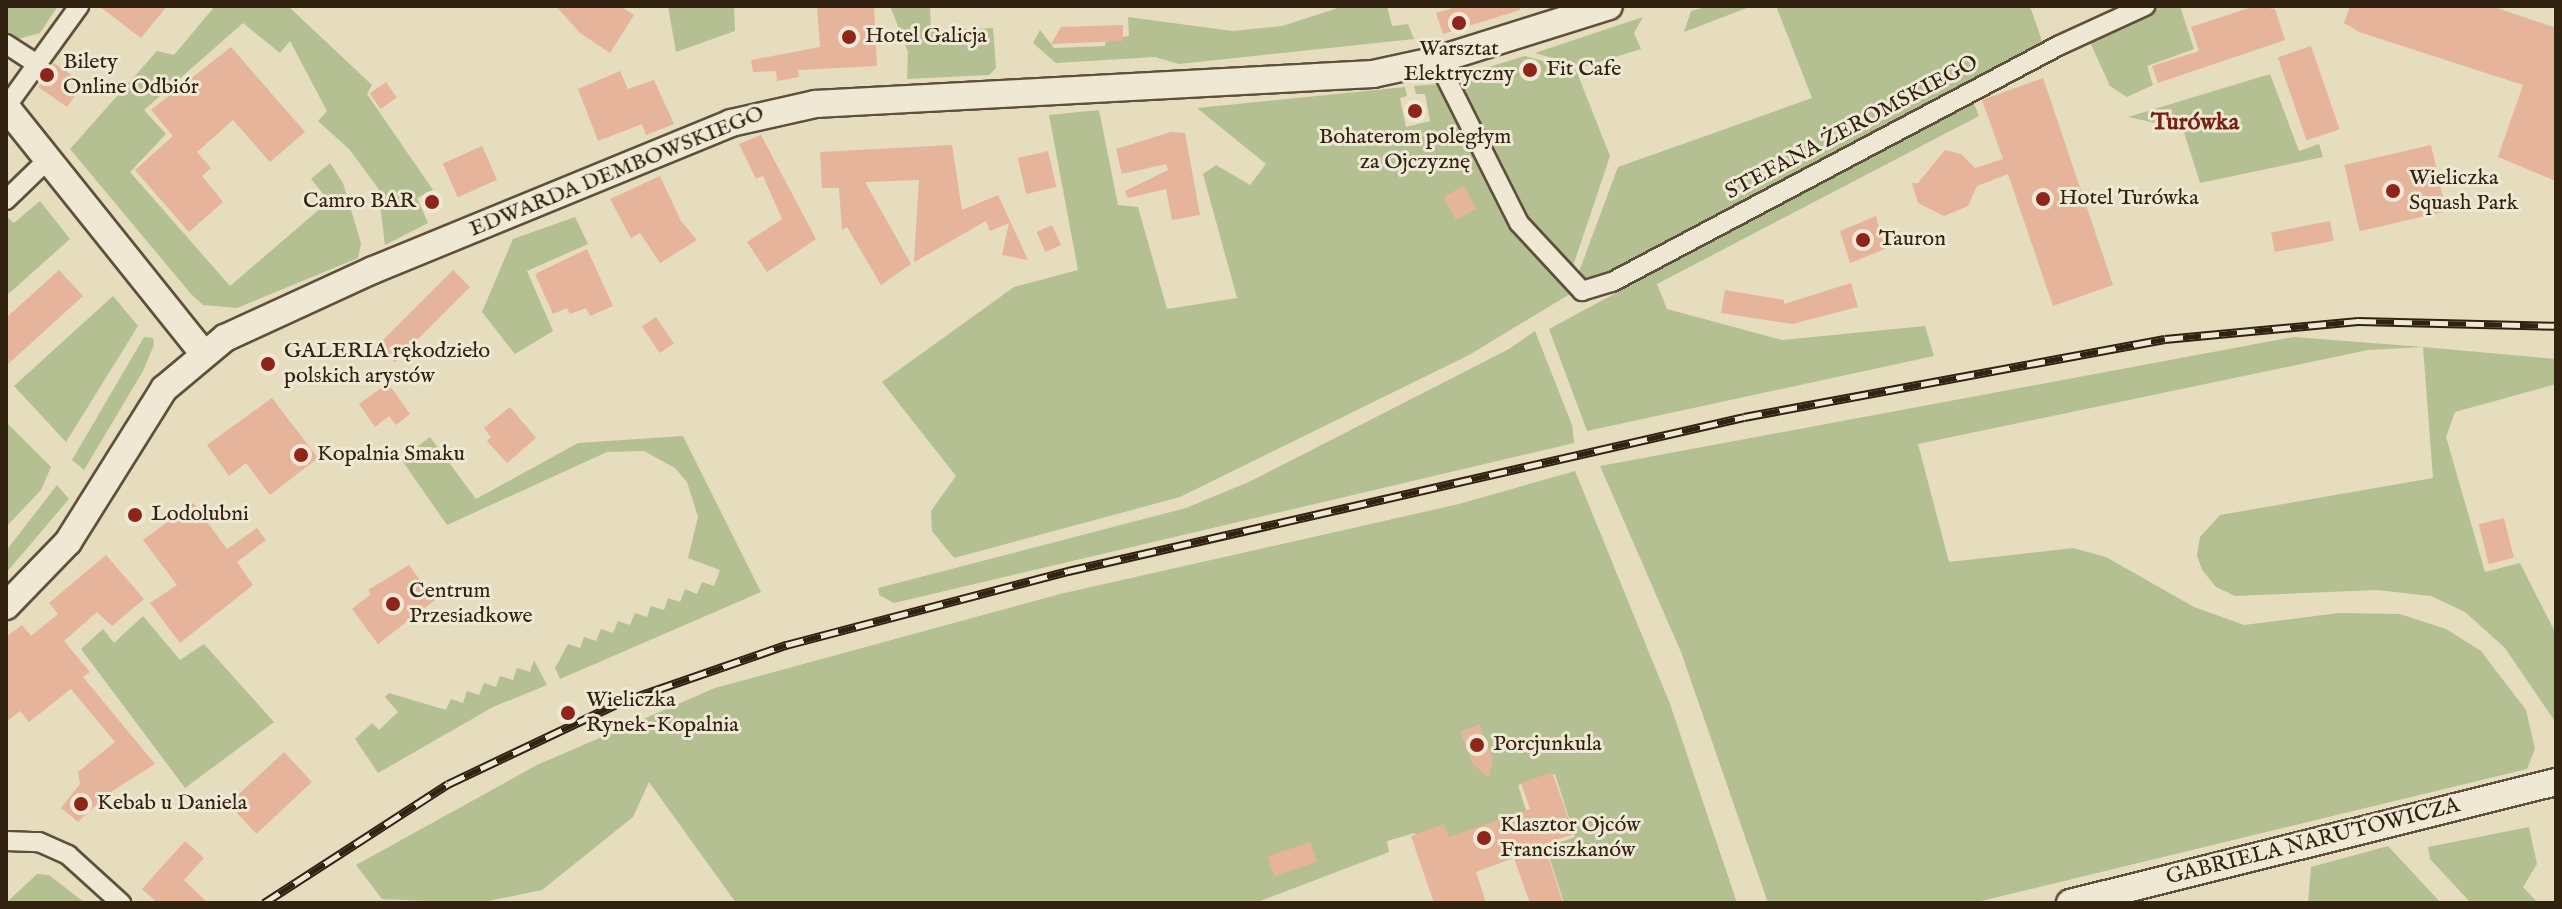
<!DOCTYPE html>
<html>
<head>
<meta charset="utf-8">
<style>
	body { margin:0 }
	#map { position:relative; width:2562px; height:909px; overflow:hidden; background:#e6dcbe; font-family:"IM FELL English",serif }
	div>[style] { position:absolute }
	.green>* { inset:0; background:#b4c092 }
	.building>* { inset:0; background:#e6b49b; transform-origin:0 0 }
	.roads { filter:drop-shadow(2px 0 #5f503c) drop-shadow(-2px 0 #5f503c) drop-shadow(0 2px #5f503c) drop-shadow(0 -2px #5f503c) }
	.street>* { height:18px; margin:-9px; padding:0 9px; transform-origin:9px; border-radius:9px; background:#efe8d5 }
	.secondary>* { height:26px; margin:-13px; padding:0 13px; transform-origin:13px; border-radius:13px; background:#efe8d5 }
	.rail>* { height:9px; margin-top:-4.5px; transform-origin:0; background:repeating-linear-gradient(90deg,#efe8d5 0 18px,#322210 0 36px); box-sizing:border-box; border-block:2px solid #322210 }
	.dots>* { width:22px; height:22px; translate:-50% -50%; box-sizing:border-box; border:4px solid #efe8d5; border-radius:50% }
	span { translate:-50% -50%; white-space:nowrap; text-align:center; line-height:1.15; -webkit-text-stroke:6px #efe8d5; paint-order:stroke }
	.poi-label { font-size:22px; color:#322210 }
	.left { translate:0 -50%; text-align:left }
	.right { translate:-100% -50%; text-align:right }
	.street-label { font-size:22px; color:#322210 }
	.neighbourhood-label { font-size:24px; color:#7a1f14; font-weight:700 }
	.frame { position:absolute; inset:0; border:8px solid #322210; pointer-events:none }
</style>
</head>
<body>
<div id="map">
	<div class="green">
		<div style="clip-path:polygon(6px 6px,58px 6px,40px 33px,18px 39px,6px 32px)"></div>
		<div style="clip-path:polygon(215px 6px,288px 6px,372px 85px,367px 94px,433px 190px,417px 198px,428px 223px,385px 245px,378px 188px,349px 149px,318px 121px,327px 111px,290px 41px,280px 53px,243px 23px,144px 110px,166px 134px,130px 172px,230px 286px,329px 201px,311px 179px,330px 163px,343px 183px,361px 243px,358px 258px,237px 308px,203px 305px,191px 294px,70px 149px,157px 51px,174px 55px)"></div>
		<div style="clip-path:polygon(668px 6px,734px 6px,735px 31px,676px 52px)"></div>
		<div style="clip-path:polygon(890px 6px,930px 6px,931px 31px,993px 28px,996px 68px,989px 75px,907px 79px,908px 52px)"></div>
		<div style="clip-path:polygon(1344px 6px,1387px 6px,1392px 26px,1408px 24px,1414px 39px,1179px 64px,1155px 57px,1056px 63px,1033px 43px,1040px 30px,1054px 48px,1105px 46px,1106px 39px,1129px 36px,1128px 17px,1232px 31px,1282px 26px)"></div>
		<div style="clip-path:polygon(1709px 6px,1752px 6px,1684px 32px,1691px 11px)"></div>
		<div style="clip-path:polygon(1776px 6px,2030px 6px,2044px 47px,1594px 281px,1577px 277px,1618px 167px,1812px 98px)"></div>
		<div style="clip-path:polygon(2161px 6px,2180px 6px,2194px 49px,2147px 66px,2153px 85px,2127px 97px,2110px 86px,2089px 40px)"></div>
		<div style="clip-path:polygon(1643px 17px,1634px 33px,1641px 49px,1583px 67px,1535px 53px)"></div>
		<div style="clip-path:polygon(1525px 56px,1576px 70px,1610px 156px,1571px 272px,1527px 223px,1490px 156px,1456px 77px)"></div>
		<div style="clip-path:polygon(2270px 74px,2299px 151px,2319px 144px,2323px 157px,2200px 183px,2183px 129px,2128px 117px)"></div>
		<div style="clip-path:polygon(1440px 84px,1496px 201px,1570px 294px,1469px 355px,1180px 497px,954px 558px,932px 531px,931px 511px,956px 476px,882px 382px,1014px 287px,1078px 270px,1049px 115px,1099px 110px,1118px 205px,1138px 207px,1167px 309px,1237px 298px,1203px 174px,1216px 165px,1250px 185px,1266px 164px,1197px 108px,1405px 87px,1407px 96px,1400px 98px,1406px 127px,1430px 121px,1425px 94px,1416px 94px,1414px 86px)"></div>
		<div style="clip-path:polygon(1973px 101px,1979px 116px,1657px 284px,1667px 309px,1782px 340px,1925px 326px,1934px 356px,1587px 431px,1549px 329px)"></div>
		<div style="clip-path:polygon(40px 201px,70px 239px,6px 296px,6px 216px,14px 223px)"></div>
		<div style="clip-path:polygon(575px 217px,588px 244px,527px 271px,553px 331px,515px 354px,482px 312px,513px 239px)"></div>
		<div style="clip-path:polygon(113px 296px,138px 326px,66px 442px,14px 386px)"></div>
		<div style="clip-path:polygon(1535px 331px,1572px 425px,1574px 443px,894px 603px,879px 595px,878px 588px,1186px 508px,1251px 481px,1509px 349px)"></div>
		<div style="clip-path:polygon(144px 337px,153px 338px,154px 345px,143px 371px,84px 470px,72px 460px)"></div>
		<div style="clip-path:polygon(2294px 337px,2423px 347px,2556px 359px,2556px 384px,2455px 412px,2446px 437px,2485px 572px,2520px 563px,2556px 634px,2556px 723px,2505px 648px,2465px 612px,2431px 596px,2377px 590px,2235px 596px,2216px 587px,2202px 570px,2197px 555px,2200px 537px,2220px 515px,2433px 478px,2423px 347px,2368px 350px,1918px 444px,1949px 562px,2073px 548px,2106px 557px,2194px 607px,2244px 625px,2339px 613px,2400px 614px,2446px 629px,2481px 651px,2526px 710px,2535px 749px,2527px 769px,1973px 903px,1768px 903px,1681px 652px,1600px 466px)"></div>
		<div style="clip-path:polygon(6px 422px,51px 467px,41px 490px,6px 527px)"></div>
		<div style="clip-path:polygon(683px 436px,761px 592px,560px 679px,555px 668px,568px 644px,580px 648px,584px 637px,596px 641px,601px 629px,613px 633px,618px 621px,630px 625px,635px 613px,647px 617px,651px 606px,664px 610px,668px 598px,680px 602px,685px 589px,697px 594px,702px 582px,714px 586px,720px 570px,688px 558px,698px 517px,687px 482px,675px 468px,644px 451px,607px 452px,447px 525px,401px 459px,430px 437px,476px 499px,578px 443px)"></div>
		<div style="clip-path:polygon(evenodd,1575px 471px,1670px 704px,1737px 903px,1564px 903px,1546px 847px,1575px 837px,1555px 774px,1518px 785px,1527px 813px,1450px 839px,1418px 839px,1415px 833px,1387px 841px,1389px 852px,1255px 903px,736px 903px,649px 782px,633px 817px,542px 890px,478px 903px,382px 899px,356px 865px,537px 765px,715px 688px,1060px 594px,1459px 504px,1575px 471px,1479px 725px,1492px 758px,1474px 765px,1461px 732px,1479px 725px)"></div>
		<div style="clip-path:polygon(57px 485px,69px 499px,6px 573px,6px 551px)"></div>
		<div style="clip-path:polygon(143px 616px,180px 660px,204px 644px,274px 722px,185px 788px,81px 649px,103px 629px,114px 643px)"></div>
		<div style="clip-path:polygon(534px 660px,547px 685px,493px 707px,378px 773px,355px 739px,372px 723px,379px 730px,398px 712px,385px 697px,389px 693px,446px 710px,451px 699px,463px 703px,467px 691px,479px 695px,484px 683px,496px 687px,500px 676px,513px 680px,517px 668px,530px 672px)"></div>
		<div style="clip-path:polygon(2529px 827px,2537px 864px,2523px 887px,2538px 903px,2471px 903px,2430px 859px,2428px 847px)"></div>
		<div style="clip-path:polygon(2388px 846px,2441px 903px,2308px 903px,2311px 867px)"></div>
		<div style="clip-path:polygon(37px 874px,49px 875px,85px 903px,6px 903px)"></div>
	</div>
	<div class="building">
		<div style="clip-path:polygon(99px 6px,167px 6px,141px 38px)"></div>
		<div style="clip-path:polygon(556px 6px,620px 6px,634px 15px,610px 53px,580px 33px)"></div>
		<div style="clip-path:polygon(817px 6px,874px 6px,877px 66px,798px 70px,799px 77px,777px 81px,776px 71px,753px 72px,751px 60px,820px 47px)"></div>
		<div style="clip-path:polygon(1459px 6px,1520px 6px,1520px 10px,1443px 34px,1436px 13px)"></div>
		<div style="clip-path:polygon(2255px 6px,2275px 9px,2285px 40px,2158px 83px,2152px 66px,2199px 51px,2191px 27px)"></div>
		<div style="clip-path:polygon(2350px 6px,2491px 6px,2556px 28px,2556px 181px,2498px 157px,2523px 85px,2359px 32px,2344px 23px)"></div>
		<div style="clip-path:polygon(1123px 25px,1123px 41px,1051px 44px,1061px 27px)"></div>
		<div style="left:2311px;top:46px;width:88px;height:35px;rotate:71deg"></div>
		<div style="clip-path:polygon(231px 47px,305px 132px,270px 162px,233px 120px,197px 152px,211px 168px,202px 176px,223px 202px,189px 232px,135px 170px,173px 136px,151px 110px)"></div>
		<div style="clip-path:polygon(54px 63px,73px 76px,66px 86px,77px 93px,67px 107px,38px 87px)"></div>
		<div style="clip-path:polygon(620px 71px,628px 89px,654px 80px,674px 124px,646px 135px,642px 124px,598px 141px,578px 89px)"></div>
		<div style="clip-path:polygon(2043px 78px,2113px 285px,2053px 306px,2008px 174px,1977px 186px,1968px 206px,1944px 216px,1918px 203px,1912px 183px,1918px 183px,1945px 150px,1961px 154px,1975px 168px,2003px 159px,1982px 100px)"></div>
		<div style="left:386px;top:82px;width:19px;height:20px;rotate:55deg"></div>
		<div style="clip-path:polygon(1171px 132px,1185px 133px,1200px 215px,1172px 220px,1166px 189px,1128px 198px,1125px 191px,1168px 170px,1166px 164px,1122px 174px,1116px 149px)"></div>
		<div style="clip-path:polygon(761px 135px,816px 239px,767px 272px,747px 242px,782px 219px,763px 176px,756px 179px,739px 144px)"></div>
		<div style="clip-path:polygon(952px 145px,962px 210px,998px 195px,1028px 260px,1002px 255px,1009px 223px,990px 231px,986px 221px,914px 262px,919px 180px,865px 182px,911px 264px,881px 285px,847px 227px,842px 230px,839px 188px,822px 188px,820px 152px)"></div>
		<div style="left:2431px;top:145px;width:68px;height:89px;rotate:77deg"></div>
		<div style="left:482px;top:146px;width:37px;height:43px;rotate:66deg"></div>
		<div style="left:1048px;top:151px;width:37px;height:31px;rotate:77deg"></div>
		<div style="clip-path:polygon(660px 176px,681px 221px,697px 240px,660px 263px,640px 233px,631px 238px,610px 199px)"></div>
		<div style="left:1464px;top:186px;width:26px;height:23px;rotate:62deg"></div>
		<div style="clip-path:polygon(1876px 216px,1885px 249px,1850px 263px,1840px 231px)"></div>
		<div style="left:2330px;top:221px;width:20px;height:60px;rotate:79deg"></div>
		<div style="left:1052px;top:225px;width:22px;height:17px;rotate:66deg"></div>
		<div style="clip-path:polygon(587px 249px,613px 306px,590px 316px,586px 308px,570px 314px,567px 308px,553px 314px,535px 274px)"></div>
		<div style="clip-path:polygon(59px 270px,83px 296px,6px 366px,6px 318px)"></div>
		<div style="left:453px;top:270px;width:24px;height:106px;rotate:45deg"></div>
		<div style="clip-path:polygon(1851px 283px,1858px 307px,1792px 324px,1721px 313px,1725px 290px,1784px 300px,1784px 304px)"></div>
		<div style="left:656px;top:317px;width:32px;height:17px;rotate:56deg"></div>
		<div style="clip-path:polygon(388px 383px,410px 414px,396px 425px,389px 416px,375px 427px,359px 404px)"></div>
		<div style="clip-path:polygon(272px 398px,318px 458px,270px 495px,246px 463px,229px 476px,207px 445px)"></div>
		<div style="clip-path:polygon(510px 407px,536px 438px,507px 463px,487px 441px,491px 437px,484px 428px)"></div>
		<div style="clip-path:polygon(193px 503px,227px 549px,257px 528px,266px 540px,237px 562px,253px 585px,180px 643px,150px 603px,177px 585px,143px 540px)"></div>
		<div style="left:2504px;top:518px;width:41px;height:26px;rotate:76deg"></div>
		<div style="clip-path:polygon(106px 555px,144px 599px,112px 626px,97px 612px,64px 641px,90px 672px,83px 677px,155px 764px,109px 793px,78px 822px,61px 808px,80px 784px,78px 772px,115px 742px,71px 689px,29px 722px,20px 711px,6px 722px,6px 637px,22px 625px,31px 636px,58px 614px,49px 603px)"></div>
		<div style="clip-path:polygon(409px 565px,435px 600px,378px 644px,352px 609px,371px 594px,368px 590px)"></div>
		<div style="clip-path:polygon(1479px 725px,1493px 758px,1489px 778px,1474px 765px,1461px 732px)"></div>
		<div style="left:284px;top:752px;width:41px;height:76px;rotate:47deg"></div>
		<div style="clip-path:polygon(1552px 772px,1574px 834px,1544px 844px,1563px 903px,1530px 903px,1514px 858px,1476px 872px,1486px 903px,1434px 903px,1411px 836px,1444px 824px,1449px 837px,1530px 809px,1521px 783px)"></div>
		<div style="clip-path:polygon(185px 841px,204px 858px,184px 880px,208px 903px,158px 903px,142px 889px)"></div>
		<div style="left:1310px;top:842px;width:21px;height:45px;rotate:71deg"></div>
	</div>
	<div class="roads">
		<div class="street">
			<div style="left:6px;top:44px;width:37px;rotate:33deg"></div>
			<div style="left:1437px;top:60px;width:182px;rotate:63.3deg"></div>
			<div style="left:1519px;top:223px;width:93px;rotate:47.2deg"></div>
			<div style="left:1582px;top:291px;width:31px;rotate:-17deg"></div>
			<div style="left:1612px;top:282px;width:507px;rotate:-27.88deg"></div>
			<div style="left:2060px;top:45px;width:94px;rotate:-24.6deg"></div>
			<div style="left:6px;top:107px;width:125px;rotate:-54.1deg"></div>
			<div style="left:6px;top:200px;width:45px;rotate:-44.1deg"></div>
			<div style="left:6px;top:841px;width:33px;rotate:2deg"></div>
			<div style="left:39px;top:842px;width:32px;rotate:24deg"></div>
			<div style="left:68px;top:855px;width:72px;rotate:42.2deg"></div>
		</div>
		<div class="secondary">
			<div style="left:6px;top:107px;width:315px;rotate:51.3deg"></div>
			<div style="left:6px;top:606px;width:89px;rotate:-45.9deg"></div>
			<div style="left:68px;top:542px;width:181px;rotate:-57.9deg"></div>
			<div style="left:164px;top:389px;width:80px;rotate:-39.9deg"></div>
			<div style="left:225px;top:338px;width:163px;rotate:-24.7deg"></div>
			<div style="left:373px;top:270px;width:387px;rotate:-22.3deg"></div>
			<div style="left:731px;top:123px;width:86px;rotate:-12.7deg"></div>
			<div style="left:815px;top:104px;width:559px;rotate:-3.08deg"></div>
			<div style="left:1373px;top:74px;width:66px;rotate:-12.3deg"></div>
			<div style="left:1437px;top:60px;width:180px;rotate:-17.4deg"></div>
			<div style="left:2070px;top:903px;width:501px;rotate:-13.98deg"></div>
		</div>
	</div>
	<div class="rail">
		<div style="left:264px;top:903px;width:219px;rotate:-32.9deg"></div>
		<div style="left:448px;top:784px;width:191px;rotate:-25.4deg"></div>
		<div style="left:621px;top:702px;width:175px;rotate:-19.1deg"></div>
		<div style="left:786px;top:645px;width:292px;rotate:-14.7deg"></div>
		<div style="left:1068px;top:571px;width:693px;rotate:-12.83deg"></div>
		<div style="left:1744px;top:417px;width:428px;rotate:-10.5deg"></div>
		<div style="left:2165px;top:339px;width:194px;rotate:-5.3deg"></div>
		<div style="left:2358px;top:321px;width:198px;rotate:1.4deg"></div>
	</div>
	<div class="dots">
		<div style="left:1459px;top:23px;background:#8f2418"></div>
		<div style="left:849px;top:37px;background:#8f2418"></div>
		<div style="left:1530px;top:70px;background:#8f2418"></div>
		<div style="left:47px;top:75px;background:#8f2418"></div>
		<div style="left:1415px;top:111px;background:#8f2418"></div>
		<div style="left:2393px;top:191px;background:#8f2418"></div>
		<div style="left:2043px;top:199px;background:#8f2418"></div>
		<div style="left:432px;top:202px;background:#8f2418"></div>
		<div style="left:1863px;top:240px;background:#8f2418"></div>
		<div style="left:268px;top:364px;background:#8f2418"></div>
		<div style="left:301px;top:455px;background:#8f2418"></div>
		<div style="left:135px;top:515px;background:#8f2418"></div>
		<div style="left:393px;top:604px;background:#8f2418"></div>
		<div style="left:568px;top:713px;background:#8f2418"></div>
		<div style="left:1477px;top:745px;background:#8f2418"></div>
		<div style="left:81px;top:804px;background:#8f2418"></div>
		<div style="left:1484px;top:838px;background:#8f2418"></div>
	</div>
	<div class="poi-label">
		<span class="left" style="left:865px;top:37px">Hotel Galicja</span>
		<span style="left:1459px;top:62px">Warsztat<br>Elektryczny</span>
		<span class="left" style="left:63px;top:75px">Bilety<br>Online Odbiór</span>
		<span class="left" style="left:1546px;top:70px">Fit Cafe</span>
		<span style="left:1415px;top:150px">Bohaterom poległym<br>za Ojczyznę</span>
		<span class="left" style="left:2409px;top:191px">Wieliczka<br>Squash Park</span>
		<span class="left" style="left:2059px;top:199px">Hotel Turówka</span>
		<span class="right" style="left:416px;top:202px">Camro BAR</span>
		<span class="left" style="left:1879px;top:240px">Tauron</span>
		<span class="left" style="left:284px;top:364px">GALERIA rękodzieło<br>polskich arystów</span>
		<span class="left" style="left:317px;top:455px">Kopalnia Smaku</span>
		<span class="left" style="left:151px;top:515px">Lodolubni</span>
		<span class="left" style="left:409px;top:604px">Centrum<br>Przesiadkowe</span>
		<span class="left" style="left:586px;top:713px">Wieliczka<br>Rynek-Kopalnia</span>
		<span class="left" style="left:1493px;top:745px">Porcjunkula</span>
		<span class="left" style="left:97px;top:804px">Kebab u Daniela</span>
		<span class="left" style="left:1500px;top:838px">Klasztor Ojców<br>Franciszkanów</span>
	</div>
	<div class="street-label">
		<span style="left:1852px;top:128px;rotate:-28deg">STEFANA ŻEROMSKIEGO</span>
		<span style="left:617px;top:172px;rotate:-22deg">EDWARDA DEMBOWSKIEGO</span>
		<span style="left:2313px;top:842px;rotate:-14deg">GABRIELA NARUTOWICZA</span>
	</div>
	<div class="neighbourhood-label">
		<span style="left:2195px;top:123px">Turówka</span>
	</div>
	<div class="frame"></div>
</div>
</body>
</html>
